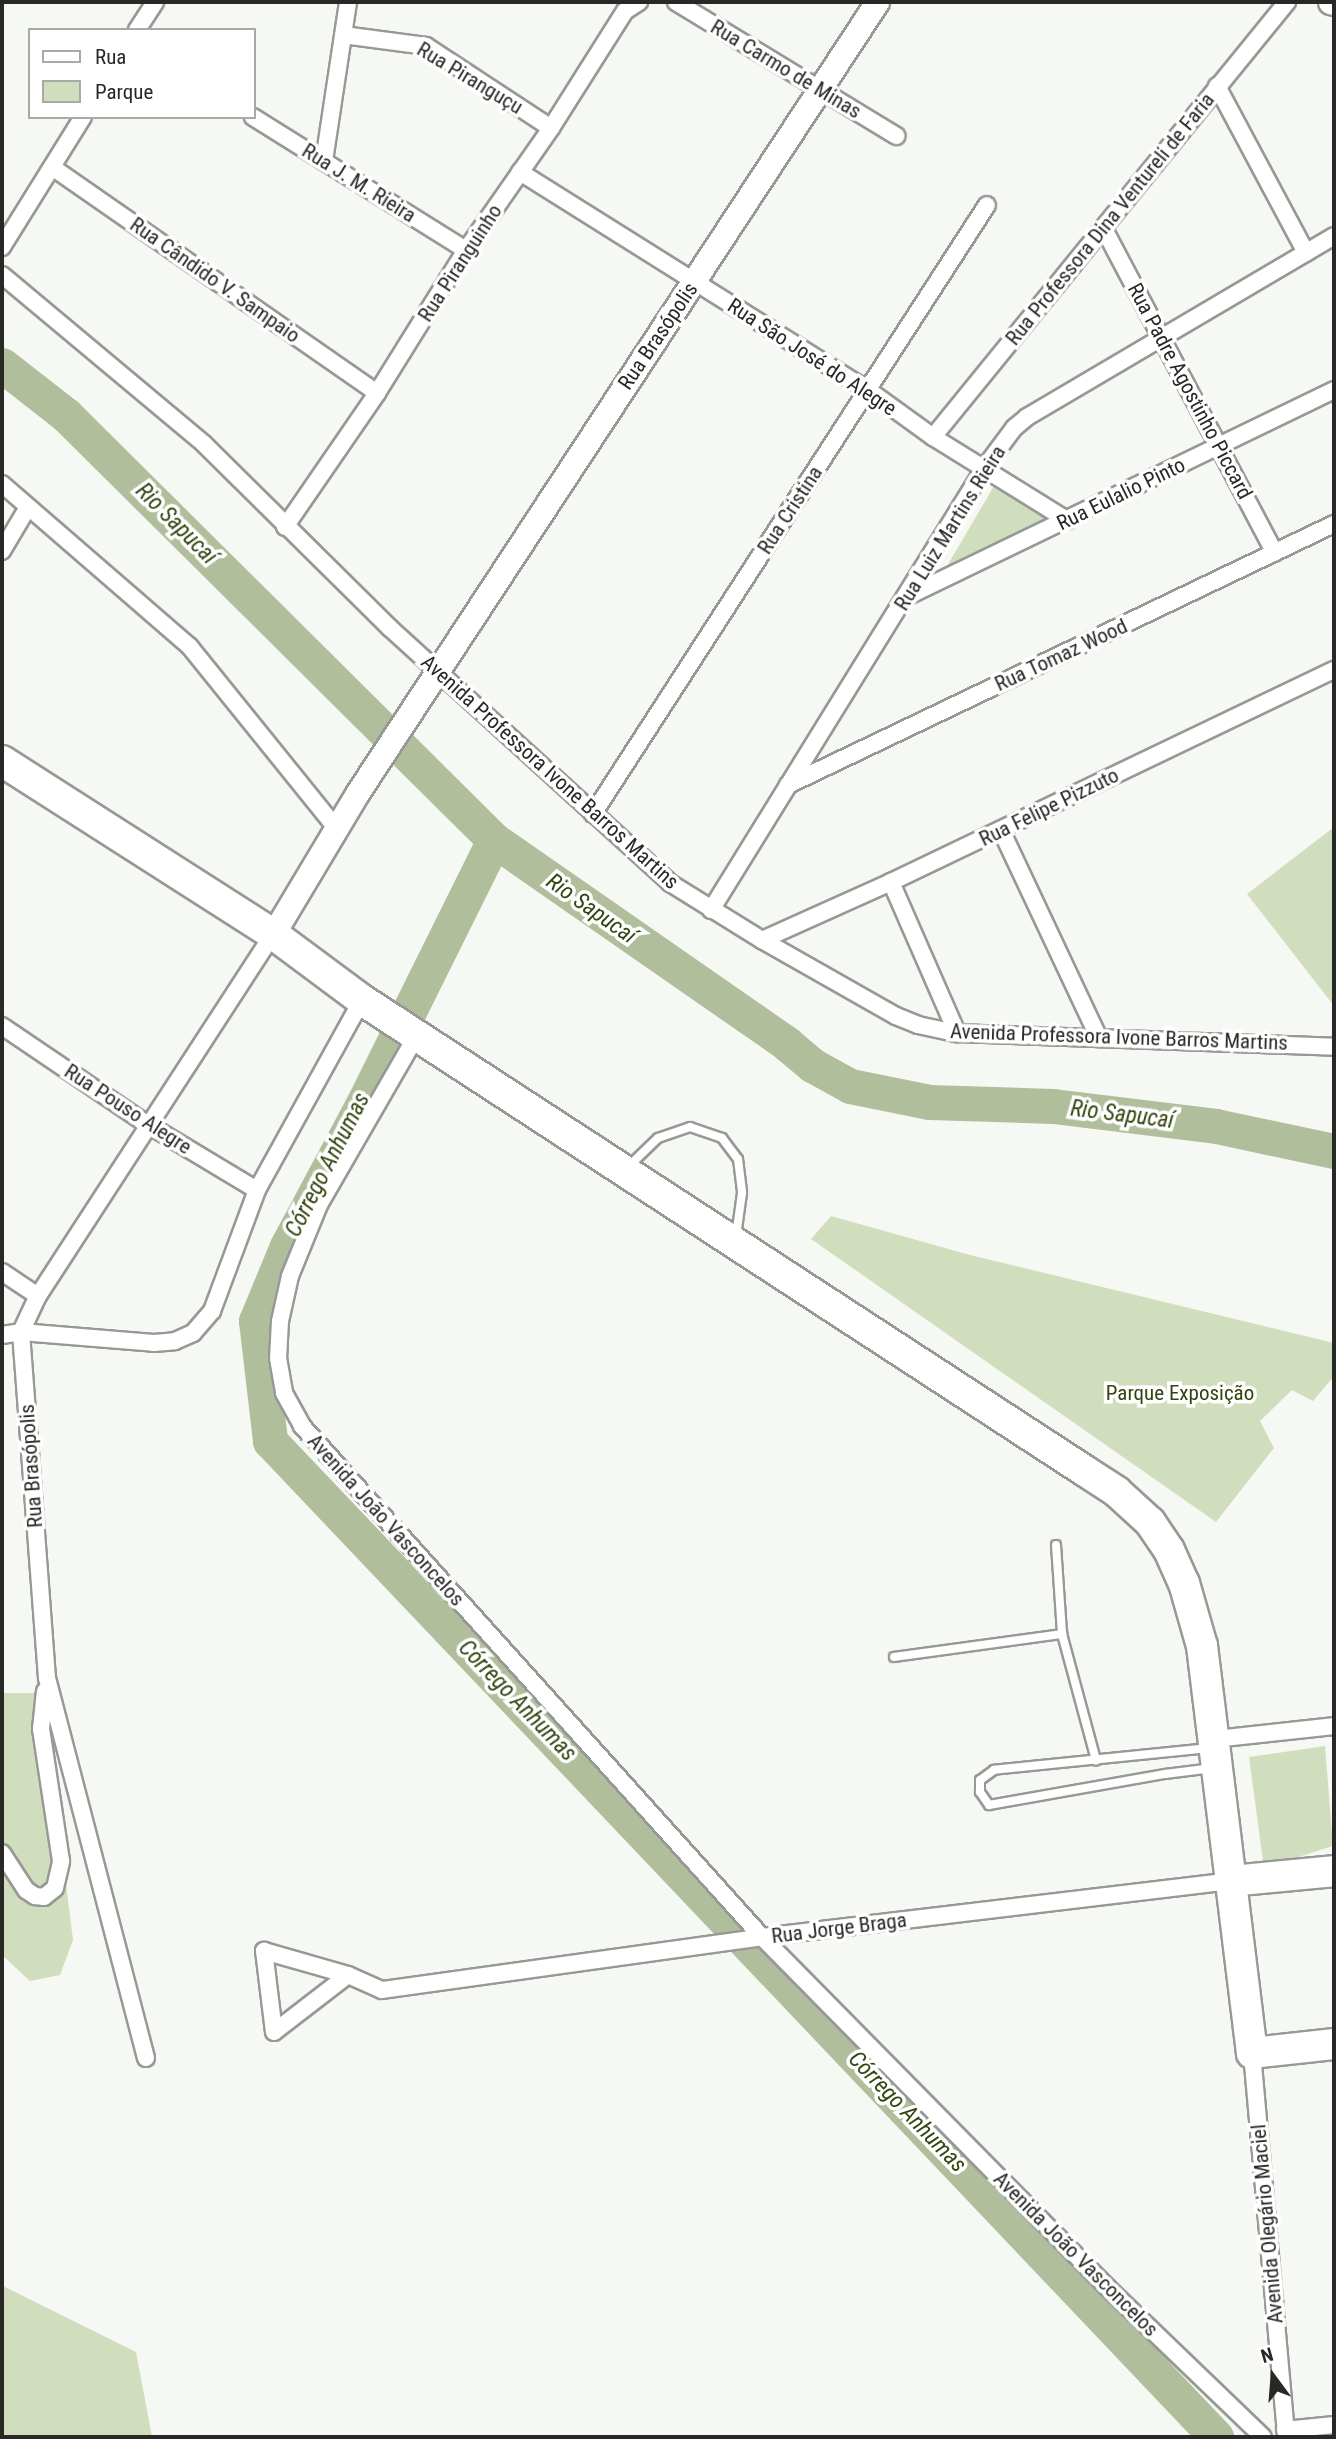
<!DOCTYPE html>
<html>
<head>
<meta charset="utf-8">
<style>
	body { margin:0 }
	#map { position:relative; width:1336px; height:2439px; overflow:hidden; background:#f6f8f4; font-family:"Roboto Condensed",sans-serif }
	div>[style] { position:absolute }
	.green>* { inset:0; background:#d1debd }
	.river>* { height:35px; margin:-17.5px; padding:0 17.5px; transform-origin:17.5px; border-radius:17.5px; background:#b1be9c }
	.roads { filter:drop-shadow(2px 0 #979996) drop-shadow(-2px 0 #979996) drop-shadow(0 2px #979996) drop-shadow(0 -2px #979996) }
	.lane>* { height:8px; margin:-4px; padding:0 4px; transform-origin:4px; border-radius:4px; background:#fff }
	.street>* { height:16px; margin:-8px; padding:0 8px; transform-origin:8px; border-radius:8px; background:#fff }
	.secondary>* { height:23px; margin:-11.5px; padding:0 11.5px; transform-origin:11.5px; border-radius:11.5px; background:#fff }
	.highway>* { height:30px; margin:-15px; padding:0 15px; transform-origin:15px; border-radius:15px; background:#fff }
	span { translate:-50% -50%; white-space:nowrap; text-align:center; line-height:1.15; -webkit-text-stroke:7px #fff; paint-order:stroke }
	.street-label { font-size:21px; color:#282827 }
	.park-label { font-size:21px; color:#32430d }
	.water-label { font-size:23px; color:#344510; font-style:italic }
	.frame { position:absolute; inset:0; border:4px solid #282827; pointer-events:none }
	.legend { position:absolute; left:28px; top:28px; width:228px; height:91px; box-sizing:border-box; background:#fff; border:2px solid #a9a9a9; margin:0; padding:9px 12px; list-style:none; font-size:21px; color:#282827 }
	.legend li { display:flex; align-items:center; gap:14px; height:35px }
	.legend b { width:35px; border:2px solid #a9a9a9 }
	.north { position:absolute; left:1238px; top:2341px; width:70px; height:70px; -webkit-text-stroke:5px #fff; paint-order:stroke; rotate:344deg; font-size:19px; font-weight:700; line-height:28px; text-align:center; color:#282827 }
	.north::after { content:''; display:block; margin:auto; width:24px; height:32px; background:#282827; clip-path:polygon(50% 0,100% 100%,50% 72%,0 100%) }
</style>
</head>
<body>
<div id="map">
	<div class="green">
		<div style="clip-path:polygon(994px 486px,1050px 521px,943px 573px)"></div>
		<div style="clip-path:polygon(1334px 827px,1334px 1006px,1247px 894px)"></div>
		<div style="clip-path:polygon(831px 1216px,970px 1255px,1334px 1343px,1334px 1376px,1313px 1401px,1292px 1390px,1260px 1421px,1274px 1448px,1216px 1522px,811px 1239px)"></div>
		<div style="clip-path:polygon(2px 1693px,42px 1693px,73px 1940px,60px 1975px,30px 1981px,2px 1955px)"></div>
		<div style="clip-path:polygon(1325px 1746px,1333px 1846px,1264px 1868px,1249px 1757px)"></div>
		<div style="clip-path:polygon(2px 2282px,3px 2286px,136px 2352px,152px 2437px,2px 2437px)"></div>
	</div>
	<div class="river">
		<div style="left:2px;top:365px;width:81px;rotate:38deg"></div>
		<div style="left:66px;top:415px;width:603px;rotate:44.8deg"></div>
		<div style="left:494px;top:840px;width:357px;rotate:34.8deg"></div>
		<div style="left:787px;top:1044px;width:33px;rotate:40deg"></div>
		<div style="left:812px;top:1065px;width:43px;rotate:28.9deg"></div>
		<div style="left:850px;top:1086px;width:81px;rotate:11.4deg"></div>
		<div style="left:929px;top:1102px;width:124px;rotate:1.8deg"></div>
		<div style="left:1053px;top:1106px;width:164px;rotate:7deg"></div>
		<div style="left:1216px;top:1126px;width:121px;rotate:12deg"></div>
		<div style="left:494px;top:840px;width:290px;rotate:116.4deg"></div>
		<div style="left:365px;top:1100px;width:166px;rotate:118.1deg"></div>
		<div style="left:287px;top:1246px;width:81px;rotate:112.5deg"></div>
		<div style="left:256px;top:1321px;width:121px;rotate:83.3deg"></div>
		<div style="left:270px;top:1441px;width:1374px;rotate:46.47deg"></div>
	</div>
	<div class="roads">
		<div class="lane">
			<div style="left:630px;top:1165px;width:39px;rotate:-44deg"></div>
			<div style="left:658px;top:1138px;width:34px;rotate:-19deg"></div>
			<div style="left:690px;top:1127px;width:34px;rotate:19deg"></div>
			<div style="left:722px;top:1138px;width:26px;rotate:53deg"></div>
			<div style="left:738px;top:1159px;width:34px;rotate:83deg"></div>
			<div style="left:742px;top:1193px;width:43px;rotate:97.9deg"></div>
			<div style="left:1056px;top:1545px;width:89px;rotate:86.1deg"></div>
			<div style="left:894px;top:1657px;width:170px;rotate:-7.8deg"></div>
			<div style="left:1062px;top:1634px;width:131px;rotate:74.9deg"></div>
			<div style="left:1209px;top:1748px;width:216px;rotate:174.2deg"></div>
			<div style="left:994px;top:1770px;width:17px;rotate:144deg"></div>
			<div style="left:980px;top:1780px;width:12px;rotate:90deg"></div>
			<div style="left:980px;top:1792px;width:16px;rotate:55deg"></div>
			<div style="left:989px;top:1805px;width:179px;rotate:-10deg"></div>
			<div style="left:1165px;top:1774px;width:48px;rotate:-7.1deg"></div>
		</div>
		<div class="street">
			<div style="left:676px;top:2px;width:258px;rotate:31.3deg"></div>
			<div style="left:137px;top:30px;width:33px;rotate:-57deg"></div>
			<div style="left:343px;top:35px;width:84px;rotate:7.5deg"></div>
			<div style="left:426px;top:46px;width:149px;rotate:33.3deg"></div>
			<div style="left:1217px;top:86px;width:189px;rotate:61.9deg"></div>
			<div style="left:253px;top:117px;width:251px;rotate:32deg"></div>
			<div style="left:324px;top:161px;width:161px;rotate:-81.4deg"></div>
			<div style="left:52px;top:167px;width:396px;rotate:34.8deg"></div>
			<div style="left:520px;top:172px;width:411px;rotate:32.1deg"></div>
			<div style="left:868px;top:390px;width:80px;rotate:35.9deg"></div>
			<div style="left:933px;top:437px;width:158px;rotate:31.8deg"></div>
			<div style="left:1104px;top:229px;width:366px;rotate:62.2deg"></div>
			<div style="left:2px;top:247px;width:153px;rotate:-58.1deg"></div>
			<div style="left:2px;top:275px;width:263px;rotate:39.9deg"></div>
			<div style="left:204px;top:444px;width:262px;rotate:44.7deg"></div>
			<div style="left:390px;top:628px;width:379px;rotate:42.3deg"></div>
			<div style="left:670px;top:883px;width:108px;rotate:31.8deg"></div>
			<div style="left:762px;top:940px;width:154px;rotate:29.6deg"></div>
			<div style="left:896px;top:1016px;width:24px;rotate:22deg"></div>
			<div style="left:918px;top:1025px;width:40px;rotate:12deg"></div>
			<div style="left:957px;top:1033px;width:377px;rotate:2.1deg"></div>
			<div style="left:933px;top:437px;width:561px;rotate:-50.86deg"></div>
			<div style="left:2px;top:484px;width:249px;rotate:40.9deg"></div>
			<div style="left:190px;top:647px;width:233px;rotate:51.1deg"></div>
			<div style="left:285px;top:527px;width:163px;rotate:-55.5deg"></div>
			<div style="left:377px;top:393px;width:168px;rotate:-58.1deg"></div>
			<div style="left:466px;top:250px;width:149px;rotate:-55.1deg"></div>
			<div style="left:551px;top:128px;width:138px;rotate:-57.7deg"></div>
			<div style="left:625px;top:11px;width:17px;rotate:-33deg"></div>
			<div style="left:2px;top:551px;width:51px;rotate:-59.4deg"></div>
			<div style="left:908px;top:596px;width:473px;rotate:-25.8deg"></div>
			<div style="left:788px;top:785px;width:605px;rotate:-25.55deg"></div>
			<div style="left:593px;top:814px;width:725px;rotate:-57.1deg"></div>
			<div style="left:1001px;top:830px;width:230px;rotate:64.8deg"></div>
			<div style="left:891px;top:882px;width:165px;rotate:66.4deg"></div>
			<div style="left:711px;top:910px;width:521px;rotate:-58.26deg"></div>
			<div style="left:985px;top:467px;width:49px;rotate:-53.4deg"></div>
			<div style="left:1014px;top:428px;width:17px;rotate:-40deg"></div>
			<div style="left:1027px;top:417px;width:356px;rotate:-30.5deg"></div>
			<div style="left:762px;top:940px;width:141px;rotate:-24.2deg"></div>
			<div style="left:891px;top:882px;width:491px;rotate:-25.6deg"></div>
			<div style="left:2px;top:1026px;width:175px;rotate:34.1deg"></div>
			<div style="left:147px;top:1124px;width:128px;rotate:31deg"></div>
			<div style="left:417px;top:1035px;width:196px;rotate:120deg"></div>
			<div style="left:319px;top:1205px;width:77px;rotate:112.2deg"></div>
			<div style="left:290px;top:1276px;width:46px;rotate:102.5deg"></div>
			<div style="left:280px;top:1321px;width:37px;rotate:93deg"></div>
			<div style="left:278px;top:1358px;width:36px;rotate:80deg"></div>
			<div style="left:284px;top:1393px;width:38px;rotate:61deg"></div>
			<div style="left:302px;top:1426px;width:688px;rotate:48.01deg"></div>
			<div style="left:762px;top:1937px;width:491px;rotate:45.4deg"></div>
			<div style="left:1107px;top:2287px;width:216px;rotate:43.9deg"></div>
			<div style="left:2px;top:1272px;width:43px;rotate:33.7deg"></div>
			<div style="left:2px;top:1335px;width:19px;rotate:-9deg"></div>
			<div style="left:21px;top:1332px;width:133px;rotate:4.7deg"></div>
			<div style="left:154px;top:1343px;width:21px;rotate:-5deg"></div>
			<div style="left:175px;top:1341px;width:20px;rotate:-24deg"></div>
			<div style="left:193px;top:1333px;width:29px;rotate:-49deg"></div>
			<div style="left:212px;top:1311px;width:129px;rotate:-69.6deg"></div>
			<div style="left:257px;top:1190px;width:217px;rotate:-61.1deg"></div>
			<div style="left:1215px;top:1739px;width:120px;rotate:-6.2deg"></div>
			<div style="left:2px;top:1853px;width:44px;rotate:57deg"></div>
			<div style="left:26px;top:1890px;width:11px;rotate:34deg"></div>
			<div style="left:35px;top:1896px;width:9px;rotate:6deg"></div>
			<div style="left:44px;top:1897px;width:14px;rotate:-39deg"></div>
			<div style="left:55px;top:1888px;width:28px;rotate:-77deg"></div>
			<div style="left:61px;top:1861px;width:134px;rotate:-98.6deg"></div>
			<div style="left:41px;top:1729px;width:38px;rotate:-84deg"></div>
			<div style="left:348px;top:1975px;width:93px;rotate:142.4deg"></div>
			<div style="left:274px;top:2032px;width:82px;rotate:-97deg"></div>
			<div style="left:264px;top:1951px;width:87px;rotate:15.9deg"></div>
			<div style="left:348px;top:1975px;width:37px;rotate:24deg"></div>
			<div style="left:382px;top:1990px;width:384px;rotate:-7.9deg"></div>
			<div style="left:762px;top:1937px;width:472px;rotate:-6.8deg"></div>
			<div style="left:1252px;top:2053px;width:386px;rotate:84.9deg"></div>
			<div style="left:146px;top:2058px;width:393px;rotate:-104.6deg"></div>
			<div style="left:47px;top:1678px;width:347px;rotate:-94.3deg"></div>
			<div style="left:21px;top:1332px;width:40px;rotate:-65deg"></div>
			<div style="left:38px;top:1296px;width:432px;rotate:-57deg"></div>
			<div style="left:1285px;top:2430px;width:49px;rotate:-5.8deg"></div>
		</div>
		<div class="secondary">
			<div style="left:1330px;top:2px;width:4px;rotate:14deg"></div>
			<div style="left:273px;top:934px;width:165px;rotate:-59.1deg"></div>
			<div style="left:358px;top:792px;width:945px;rotate:-56.7deg"></div>
		</div>
		<div class="highway">
			<div style="left:2px;top:761px;width:322px;rotate:32.6deg"></div>
			<div style="left:273px;top:934px;width:111px;rotate:36.6deg"></div>
			<div style="left:362px;top:1000px;width:863px;rotate:33.08deg"></div>
			<div style="left:1085px;top:1471px;width:38px;rotate:33deg"></div>
			<div style="left:1117px;top:1492px;width:45px;rotate:42.3deg"></div>
			<div style="left:1150px;top:1522px;width:34px;rotate:56deg"></div>
			<div style="left:1169px;top:1550px;width:36px;rotate:66deg"></div>
			<div style="left:1184px;top:1583px;width:66px;rotate:74.1deg"></div>
			<div style="left:1202px;top:1646px;width:410px;rotate:83deg"></div>
			<div style="left:1252px;top:2053px;width:82px;rotate:-6.3deg"></div>
			<div style="left:1231px;top:1881px;width:103px;rotate:-5.5deg"></div>
		</div>
	</div>
	<div class="street-label">
		<span style="left:786px;top:69px;rotate:31deg">Rua Carmo de Minas</span>
		<span style="left:470px;top:78px;rotate:31deg">Rua Piranguçu</span>
		<span style="left:359px;top:183px;rotate:32deg">Rua J. M. Rieira</span>
		<span style="left:1110px;top:219px;rotate:-51deg">Rua Professora Dina Ventureli de Faria</span>
		<span style="left:460px;top:263px;rotate:-57deg">Rua Piranguinho</span>
		<span style="left:215px;top:280px;rotate:35deg">Rua Cândido V. Sampaio</span>
		<span style="left:658px;top:336px;rotate:-56deg">Rua Brasópolis</span>
		<span style="left:812px;top:357px;rotate:33deg">Rua São José do Alegre</span>
		<span style="left:1190px;top:391px;rotate:62deg">Rua Padre Agostinho Piccard</span>
		<span style="left:1121px;top:494px;rotate:-26deg">Rua Eulalio Pinto</span>
		<span style="left:790px;top:510px;rotate:-57deg">Rua Cristina</span>
		<span style="left:950px;top:528px;rotate:-58deg">Rua Luiz Martins Rieira</span>
		<span style="left:1061px;top:655px;rotate:-25deg">Rua Tomaz Wood</span>
		<span style="left:550px;top:772px;rotate:42deg">Avenida Professora Ivone Barros Martins</span>
		<span style="left:1049px;top:807px;rotate:-26deg">Rua Felipe Pizzuto</span>
		<span style="left:1119px;top:1037px;rotate:2deg">Avenida Professora Ivone Barros Martins</span>
		<span style="left:128px;top:1109px;rotate:33deg">Rua Pouso Alegre</span>
		<span style="left:31px;top:1466px;rotate:-94deg">Rua Brasópolis</span>
		<span style="left:386px;top:1520px;rotate:48deg">Avenida João Vasconcelos</span>
		<span style="left:839px;top:1928px;rotate:-7deg">Rua Jorge Braga</span>
		<span style="left:1267px;top:2224px;rotate:-95deg">Avenida Olegário Maciel</span>
		<span style="left:1076px;top:2254px;rotate:45deg">Avenida João Vasconcelos</span>
	</div>
	<div class="park-label">
		<span style="left:1180px;top:1393px">Parque Exposição</span>
	</div>
	<div class="water-label">
		<span style="left:176px;top:524px;rotate:45deg">Rio Sapucaí</span>
		<span style="left:591px;top:909px;rotate:35deg">Rio Sapucaí</span>
		<span style="left:1122px;top:1115px;rotate:7deg">Rio Sapucaí</span>
		<span style="left:328px;top:1165px;rotate:-63deg">Córrego Anhumas</span>
		<span style="left:517px;top:1701px;rotate:46deg">Córrego Anhumas</span>
		<span style="left:907px;top:2112px;rotate:46deg">Córrego Anhumas</span>
	</div>
	<div class="frame"></div>
	<ul class="legend">
	<li><b style="height:9px;background:#fff"></b>Rua</li>
	<li><b style="height:19px;background:#d1debd"></b>Parque</li>
	</ul>
	<div class="north">N</div>
</div>
</body>
</html>
